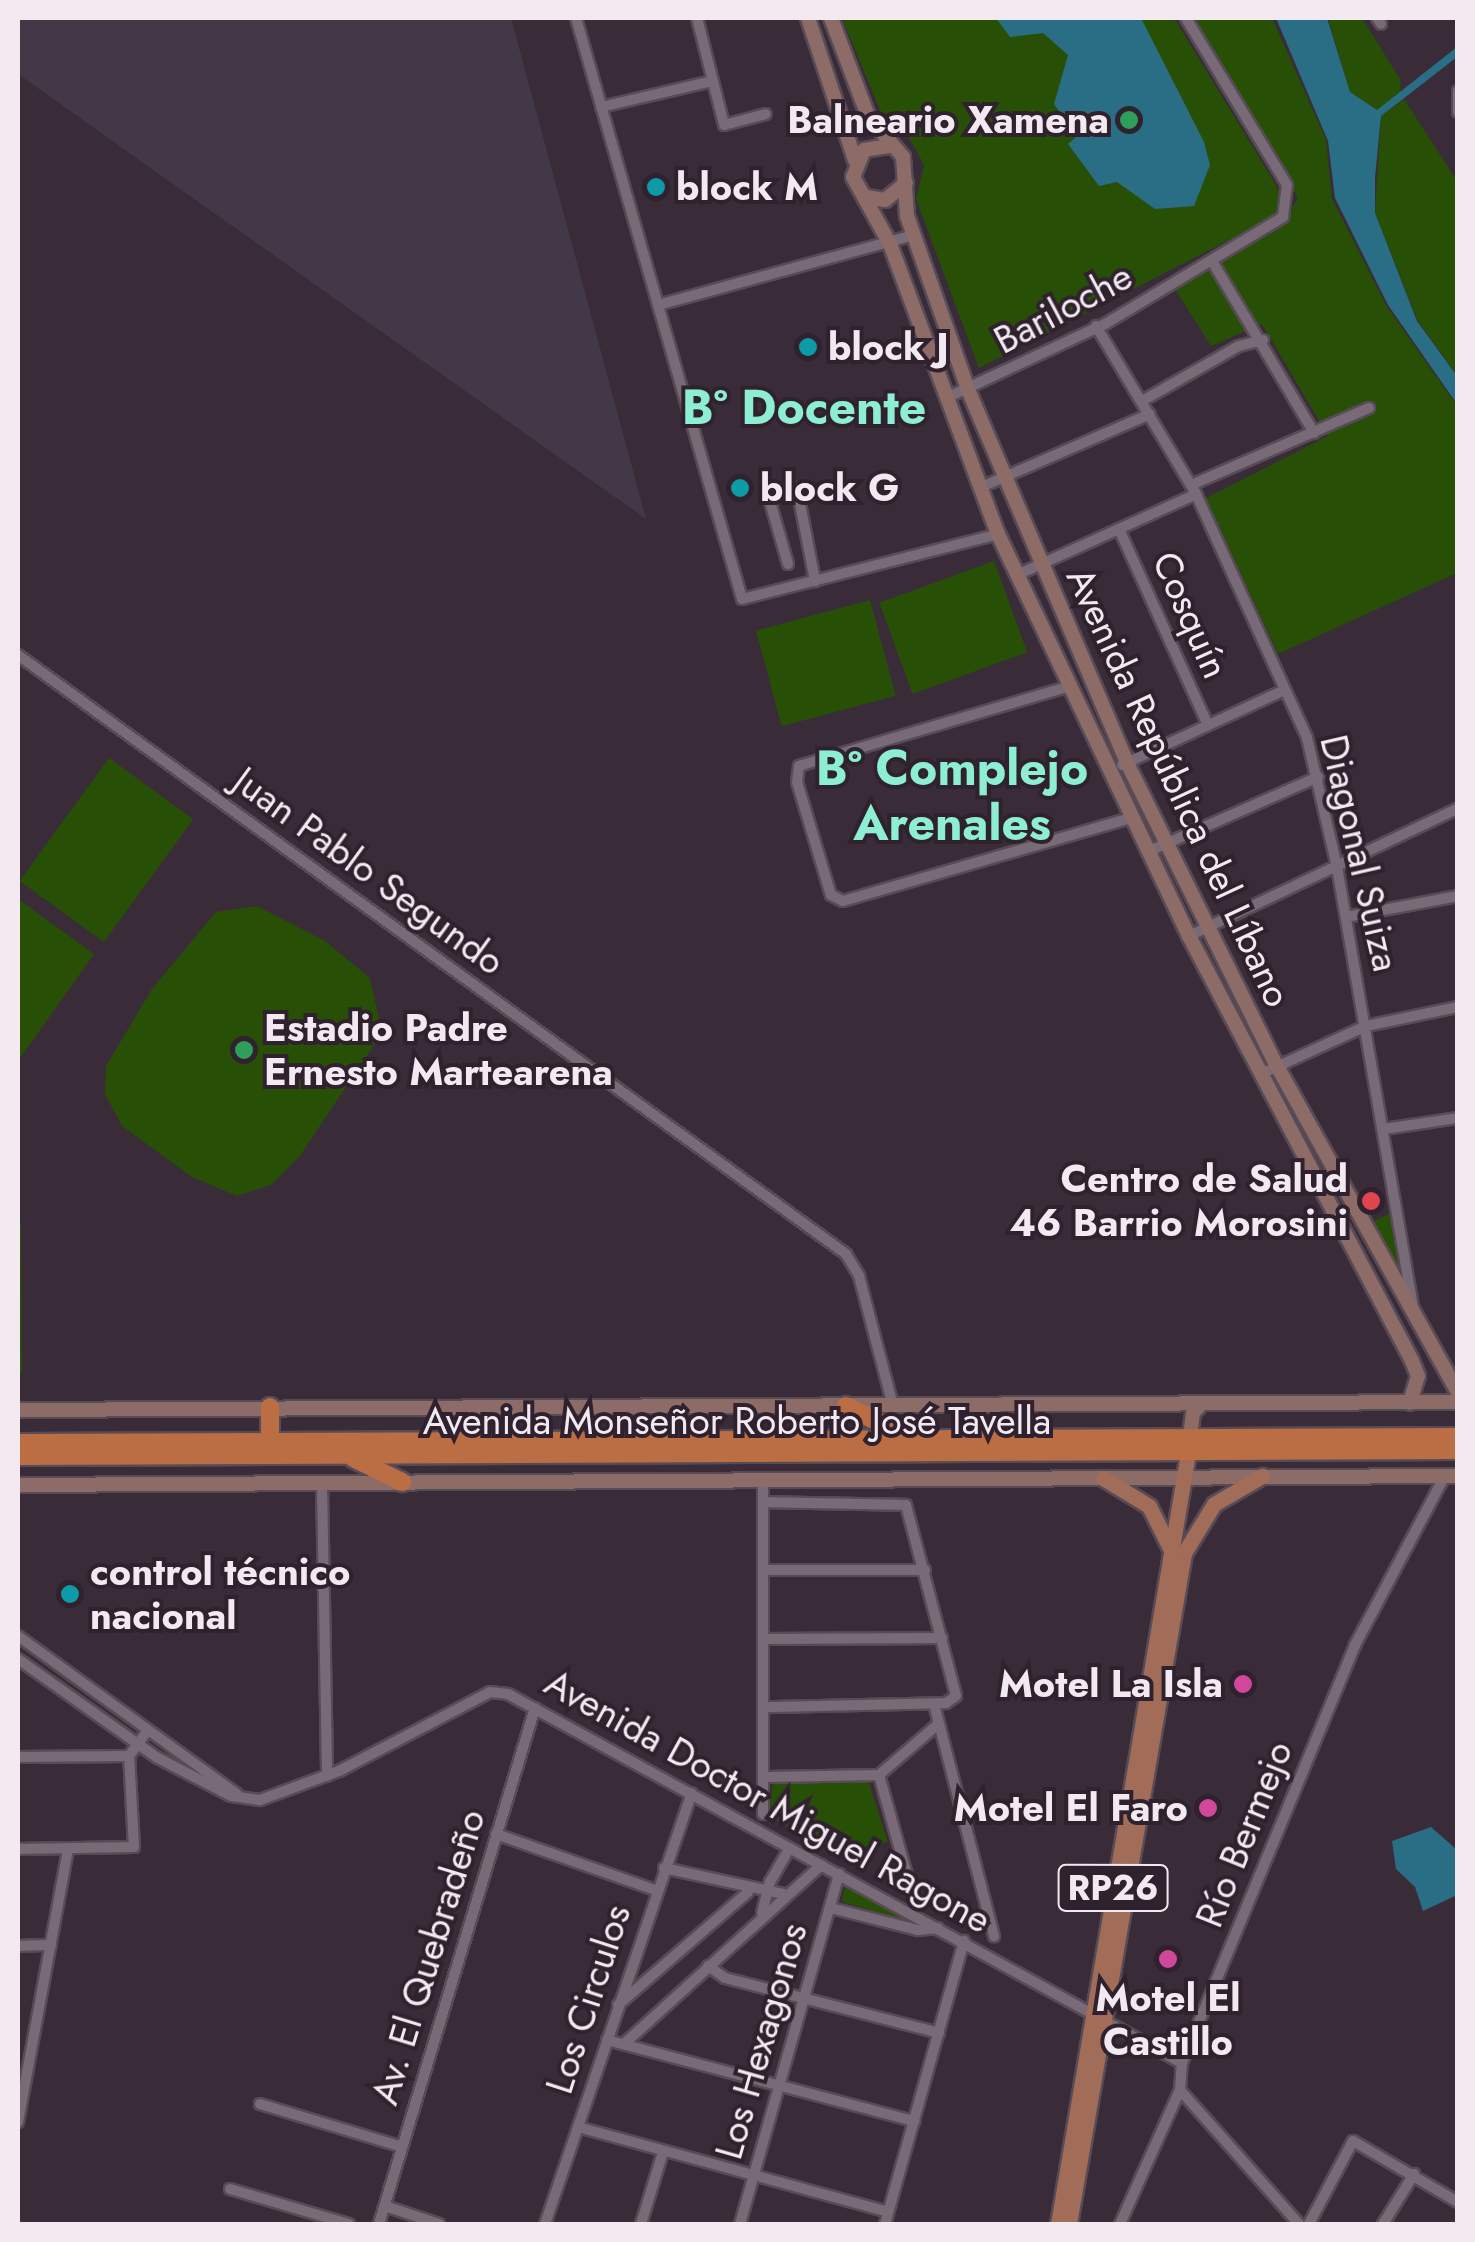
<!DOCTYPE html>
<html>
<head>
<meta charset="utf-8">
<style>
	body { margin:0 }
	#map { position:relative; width:1475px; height:2242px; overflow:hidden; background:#392c38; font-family:Jost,sans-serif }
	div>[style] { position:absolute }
	.commercial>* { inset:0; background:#423847 }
	.green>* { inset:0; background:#284f06; transform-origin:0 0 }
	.water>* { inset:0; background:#2a6e85 }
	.roads { filter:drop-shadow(2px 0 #574b56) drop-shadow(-2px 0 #574b56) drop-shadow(0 2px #574b56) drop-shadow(0 -2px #574b56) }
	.street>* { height:10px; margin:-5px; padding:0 5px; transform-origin:5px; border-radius:5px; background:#796a77 }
	.secondary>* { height:14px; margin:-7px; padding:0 7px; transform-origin:7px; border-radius:7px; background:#8d6b67 }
	.primary>* { height:15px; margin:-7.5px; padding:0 7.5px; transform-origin:7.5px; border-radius:7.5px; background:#a16c58 }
	.highway>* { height:18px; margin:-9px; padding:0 9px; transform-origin:9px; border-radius:9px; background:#bb6d43 }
	.dots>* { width:28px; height:28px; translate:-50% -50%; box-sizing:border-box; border:5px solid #2f222e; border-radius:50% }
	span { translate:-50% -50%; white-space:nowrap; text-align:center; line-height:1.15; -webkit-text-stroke:8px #2f222e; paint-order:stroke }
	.shield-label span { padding:2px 8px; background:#2f222e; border:2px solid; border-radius:8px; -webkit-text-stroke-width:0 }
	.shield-label { font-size:35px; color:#f2e9f1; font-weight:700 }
	.poi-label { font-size:38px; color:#f2e9f1; font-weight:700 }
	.right { translate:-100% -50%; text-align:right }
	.left { translate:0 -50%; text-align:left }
	.street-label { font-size:38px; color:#f2e9f1 }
	.district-label { font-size:48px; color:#8deed3; font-weight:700 }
	.frame { position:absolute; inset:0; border:20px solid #f2e9f1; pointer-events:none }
</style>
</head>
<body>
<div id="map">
	<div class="commercial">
		<div style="clip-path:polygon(18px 18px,511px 18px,646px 519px,18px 74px)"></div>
	</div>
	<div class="green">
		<div style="clip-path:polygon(842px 18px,1174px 18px,1282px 195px,1278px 215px,979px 368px,916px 199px,924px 165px,907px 134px,886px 125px)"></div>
		<div style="clip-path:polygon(1190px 18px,1272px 18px,1326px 140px,1332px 199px,1387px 307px,1457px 406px,1457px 573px,1278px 654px,1206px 498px,1328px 436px,1262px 324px,1211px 346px,1175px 289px,1279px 229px,1298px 198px)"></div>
		<div style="clip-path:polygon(1328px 18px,1362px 18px,1400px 79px,1401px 94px,1377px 110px,1350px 92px)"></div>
		<div style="clip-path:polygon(1404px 99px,1457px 181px,1457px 375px,1418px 321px,1375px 213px,1381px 116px)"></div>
		<div style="left:994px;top:561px;width:97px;height:122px;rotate:70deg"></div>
		<div style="left:870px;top:600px;width:99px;height:118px;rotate:75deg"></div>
		<div style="left:109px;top:758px;width:104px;height:152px;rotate:36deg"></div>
		<div style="clip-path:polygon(18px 899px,94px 954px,18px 1061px)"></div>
		<div style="clip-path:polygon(257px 906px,325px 941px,370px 978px,382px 1033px,299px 1157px,271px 1185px,237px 1196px,192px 1177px,122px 1126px,105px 1094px,106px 1066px,152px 989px,216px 912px)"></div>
		<div style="clip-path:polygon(1391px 1213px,1403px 1273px,1369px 1223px)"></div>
		<div style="clip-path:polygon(18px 1224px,21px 1224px,22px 1373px,18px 1373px)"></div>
		<div style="clip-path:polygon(773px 1780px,868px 1780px,888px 1842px,858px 1849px,863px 1868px,769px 1816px)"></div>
		<div style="clip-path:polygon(845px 1885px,902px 1915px,902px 1919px,842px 1902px)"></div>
	</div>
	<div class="water">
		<div style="clip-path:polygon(996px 18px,1141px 18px,1204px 142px,1210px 165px,1194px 206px,1155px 209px,1117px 182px,1099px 186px,1068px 144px,1077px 136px,1054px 104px,1068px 55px,1043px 33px,1010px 37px)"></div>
		<div style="clip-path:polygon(1276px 18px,1327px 18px,1350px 92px,1377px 110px,1457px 47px,1457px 57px,1381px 116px,1375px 177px,1375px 213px,1417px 321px,1457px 376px,1457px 404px,1388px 305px,1335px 198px,1328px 141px)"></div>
		<div style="clip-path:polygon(1431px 1827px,1457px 1850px,1457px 1895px,1423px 1911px,1415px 1887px,1396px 1869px,1392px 1841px)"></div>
	</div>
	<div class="roads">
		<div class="street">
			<div style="left:576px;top:18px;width:604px;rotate:74.05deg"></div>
			<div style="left:742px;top:599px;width:264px;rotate:-14.2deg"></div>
			<div style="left:697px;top:18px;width:110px;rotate:75.8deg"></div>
			<div style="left:724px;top:125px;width:43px;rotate:-14.7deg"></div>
			<div style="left:1377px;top:18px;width:7px;rotate:56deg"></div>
			<div style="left:1458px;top:91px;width:21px;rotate:90deg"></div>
			<div style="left:601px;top:107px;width:115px;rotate:-13.1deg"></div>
			<div style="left:1212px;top:261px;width:200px;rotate:59.3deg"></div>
			<div style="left:658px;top:305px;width:265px;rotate:-15.3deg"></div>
			<div style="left:1096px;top:326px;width:196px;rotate:59.2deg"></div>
			<div style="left:1196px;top:494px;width:268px;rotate:65.5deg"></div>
			<div style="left:1307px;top:738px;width:132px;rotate:76.9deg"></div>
			<div style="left:1337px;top:867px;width:448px;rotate:80.2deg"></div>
			<div style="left:946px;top:398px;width:175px;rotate:-25deg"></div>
			<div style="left:1105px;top:324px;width:208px;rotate:-31deg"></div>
			<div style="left:1283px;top:217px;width:32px;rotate:-83deg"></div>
			<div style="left:1287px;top:185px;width:195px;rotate:-121.2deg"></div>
			<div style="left:1142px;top:401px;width:112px;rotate:-29.6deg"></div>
			<div style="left:1239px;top:346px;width:25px;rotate:-14deg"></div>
			<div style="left:1191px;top:485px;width:194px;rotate:-23.4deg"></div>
			<div style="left:979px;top:488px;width:186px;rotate:-23.4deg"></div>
			<div style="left:1119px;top:529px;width:215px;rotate:65.6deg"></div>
			<div style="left:788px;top:564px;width:69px;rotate:-106.1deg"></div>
			<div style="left:769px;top:498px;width:30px;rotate:-20deg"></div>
			<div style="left:797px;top:488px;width:95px;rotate:79deg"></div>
			<div style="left:1017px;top:575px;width:196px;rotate:-24.3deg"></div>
			<div style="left:18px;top:655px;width:1022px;rotate:35.88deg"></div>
			<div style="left:846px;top:1254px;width:26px;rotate:59deg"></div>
			<div style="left:859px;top:1276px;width:134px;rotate:75.3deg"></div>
			<div style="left:1067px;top:687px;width:279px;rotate:163.6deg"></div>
			<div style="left:799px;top:766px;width:16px;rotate:97deg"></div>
			<div style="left:797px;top:782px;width:118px;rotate:73.3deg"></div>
			<div style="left:831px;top:895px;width:13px;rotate:27deg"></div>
			<div style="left:843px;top:901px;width:299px;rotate:-16.1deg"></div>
			<div style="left:1122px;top:765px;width:179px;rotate:-24.8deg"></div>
			<div style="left:1147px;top:852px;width:187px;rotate:-23.7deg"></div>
			<div style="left:1346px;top:917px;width:114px;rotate:-10.6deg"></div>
			<div style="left:1189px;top:936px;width:298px;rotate:-25.4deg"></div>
			<div style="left:1261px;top:1074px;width:115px;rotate:-24.6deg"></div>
			<div style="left:1366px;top:1026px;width:94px;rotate:-11.7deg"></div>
			<div style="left:1384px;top:1129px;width:75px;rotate:-8.5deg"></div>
			<div style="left:763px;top:1480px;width:334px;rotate:90deg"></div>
			<div style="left:322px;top:1483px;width:293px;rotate:89deg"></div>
			<div style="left:764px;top:1502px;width:142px;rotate:1.2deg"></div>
			<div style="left:906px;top:1505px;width:197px;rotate:75.3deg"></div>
			<div style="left:956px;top:1696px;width:12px;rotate:145deg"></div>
			<div style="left:946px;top:1703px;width:179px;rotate:178.7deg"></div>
			<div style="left:765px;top:1570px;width:160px"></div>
			<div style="left:18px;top:1636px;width:270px;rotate:35.8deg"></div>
			<div style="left:766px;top:1639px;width:176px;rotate:-0.3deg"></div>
			<div style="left:18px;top:1659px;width:171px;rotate:35.3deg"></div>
			<div style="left:158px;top:1758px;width:82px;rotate:27.5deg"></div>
			<div style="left:231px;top:1796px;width:29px;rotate:8deg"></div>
			<div style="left:260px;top:1800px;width:84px;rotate:-20.2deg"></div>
			<div style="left:339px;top:1771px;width:170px;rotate:-27.6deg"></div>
			<div style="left:490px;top:1692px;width:18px;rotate:6deg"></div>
			<div style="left:508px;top:1694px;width:768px;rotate:28.7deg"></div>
			<div style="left:934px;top:1704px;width:240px;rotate:75.5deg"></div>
			<div style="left:18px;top:1757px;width:111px;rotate:-0.5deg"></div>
			<div style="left:129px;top:1756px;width:32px;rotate:-54deg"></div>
			<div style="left:879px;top:1775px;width:118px;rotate:74.3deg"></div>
			<div style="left:767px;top:1777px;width:112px;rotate:-1deg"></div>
			<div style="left:879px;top:1775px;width:77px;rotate:-40.8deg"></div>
			<div style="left:496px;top:1834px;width:169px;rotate:19.4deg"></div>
			<div style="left:18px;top:1849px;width:116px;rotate:-1deg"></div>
			<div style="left:134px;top:1847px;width:91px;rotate:-93.1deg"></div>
			<div style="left:664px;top:1868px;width:122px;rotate:12.3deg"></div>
			<div style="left:831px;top:1908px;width:90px;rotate:14.2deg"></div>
			<div style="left:918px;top:1930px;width:20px;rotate:-6deg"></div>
			<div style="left:762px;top:1913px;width:32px;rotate:-76deg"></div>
			<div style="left:770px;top:1882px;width:39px;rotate:-60deg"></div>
			<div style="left:18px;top:1946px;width:33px;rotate:-2deg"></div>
			<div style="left:708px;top:1966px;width:21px;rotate:35deg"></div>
			<div style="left:725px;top:1978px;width:221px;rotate:14.4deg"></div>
			<div style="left:618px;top:2005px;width:172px;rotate:-41deg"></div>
			<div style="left:607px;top:2040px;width:318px;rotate:14.8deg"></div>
			<div style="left:625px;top:2043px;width:265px;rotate:-42.2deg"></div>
			<div style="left:1180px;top:2090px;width:179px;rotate:48.4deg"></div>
			<div style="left:260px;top:2104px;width:148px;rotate:16.8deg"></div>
			<div style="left:18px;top:2122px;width:278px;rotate:-79.6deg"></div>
			<div style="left:578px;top:2127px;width:321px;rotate:15.3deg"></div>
			<div style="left:230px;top:2189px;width:124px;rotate:16.4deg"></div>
			<div style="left:385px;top:2206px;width:57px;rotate:18.4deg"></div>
			<div style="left:379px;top:2224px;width:539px;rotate:-73.18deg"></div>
			<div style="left:545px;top:2224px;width:455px;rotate:-71.2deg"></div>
			<div style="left:641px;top:2224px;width:75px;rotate:-73deg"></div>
			<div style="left:740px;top:2224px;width:364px;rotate:-74.2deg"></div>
			<div style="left:885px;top:2224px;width:294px;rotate:-74.4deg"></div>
			<div style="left:1120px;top:2224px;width:147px;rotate:-65.9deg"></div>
			<div style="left:1180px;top:2090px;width:27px;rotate:-86deg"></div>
			<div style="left:1182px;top:2063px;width:452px;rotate:-67.5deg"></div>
			<div style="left:1355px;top:1645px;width:191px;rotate:-62deg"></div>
			<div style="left:1309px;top:2224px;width:94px;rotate:-62.1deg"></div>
			<div style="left:1353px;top:2141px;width:121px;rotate:30.2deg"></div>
			<div style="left:1383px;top:2224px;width:59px;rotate:-58.2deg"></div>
		</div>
		<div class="secondary">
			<div style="left:808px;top:18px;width:150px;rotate:71.7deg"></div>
			<div style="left:831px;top:18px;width:105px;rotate:69.3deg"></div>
			<div style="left:868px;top:116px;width:54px;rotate:49.5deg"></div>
			<div style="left:903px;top:157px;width:59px;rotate:86.1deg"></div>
			<div style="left:907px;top:216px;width:187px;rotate:70.6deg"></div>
			<div style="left:969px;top:392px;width:403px;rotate:66.9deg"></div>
			<div style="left:1127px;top:763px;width:338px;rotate:63.7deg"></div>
			<div style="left:1277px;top:1066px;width:373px;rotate:61deg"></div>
			<div style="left:889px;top:146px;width:25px;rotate:171deg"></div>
			<div style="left:864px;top:150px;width:29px;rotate:112deg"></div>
			<div style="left:853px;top:177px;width:77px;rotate:61.1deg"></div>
			<div style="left:890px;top:244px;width:309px;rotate:69.6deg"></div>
			<div style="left:998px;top:534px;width:445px;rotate:64.6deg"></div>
			<div style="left:1189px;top:936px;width:480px;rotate:62.3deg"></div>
			<div style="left:1412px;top:1361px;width:16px;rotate:68deg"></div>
			<div style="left:1418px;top:1376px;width:28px;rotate:107deg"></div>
			<div style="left:866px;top:197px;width:19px;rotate:9deg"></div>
			<div style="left:885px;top:200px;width:27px;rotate:-39deg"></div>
			<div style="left:18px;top:1410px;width:1440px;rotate:-0.32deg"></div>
			<div style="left:1190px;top:1437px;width:24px;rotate:-83deg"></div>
			<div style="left:1193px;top:1413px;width:13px;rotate:-48deg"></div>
			<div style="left:18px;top:1485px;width:1440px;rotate:-0.36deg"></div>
		</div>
		<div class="primary">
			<div style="left:1103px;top:1478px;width:54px;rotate:31.3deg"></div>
			<div style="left:1149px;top:1506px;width:47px;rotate:63.4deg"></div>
			<div style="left:1058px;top:2224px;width:794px;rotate:-80.43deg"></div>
			<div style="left:1069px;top:2224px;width:681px;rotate:-80.27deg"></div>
			<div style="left:1184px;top:1553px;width:57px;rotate:-58.5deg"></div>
			<div style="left:1214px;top:1504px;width:56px;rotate:-30.3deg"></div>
		</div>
		<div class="highway">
			<div style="left:846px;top:1406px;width:67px;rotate:26.6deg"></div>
			<div style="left:270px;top:1407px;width:35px;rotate:90deg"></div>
			<div style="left:18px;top:1443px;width:1440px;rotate:-0.24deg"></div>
			<div style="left:18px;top:1456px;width:1440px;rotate:-0.24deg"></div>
			<div style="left:353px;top:1458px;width:55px;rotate:26.1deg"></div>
		</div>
	</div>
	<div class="dots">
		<div style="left:1129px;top:120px;background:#2e9e5b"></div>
		<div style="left:656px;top:187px;background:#0f9aa8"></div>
		<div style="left:808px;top:347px;background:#0f9aa8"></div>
		<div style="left:740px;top:488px;background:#0f9aa8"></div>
		<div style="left:244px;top:1050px;background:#2e9e5b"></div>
		<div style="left:1371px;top:1201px;background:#e0444e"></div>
		<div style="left:70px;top:1594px;background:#0f9aa8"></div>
		<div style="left:1243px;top:1684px;background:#d1479c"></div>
		<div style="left:1208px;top:1808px;background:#d1479c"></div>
		<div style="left:1168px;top:1959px;background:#d1479c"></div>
	</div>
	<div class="shield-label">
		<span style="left:1113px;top:1888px">RP26</span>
	</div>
	<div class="poi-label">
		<span class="right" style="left:1109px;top:120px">Balneario Xamena</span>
		<span class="left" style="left:676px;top:187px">block M</span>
		<span class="left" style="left:828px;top:347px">block J</span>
		<span class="left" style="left:760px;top:488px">block G</span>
		<span class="left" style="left:264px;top:1050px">Estadio Padre<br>Ernesto Martearena</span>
		<span class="right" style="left:1348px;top:1201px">Centro de Salud<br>46 Barrio Morosini</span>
		<span class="left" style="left:90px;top:1594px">control técnico<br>nacional</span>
		<span class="right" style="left:1223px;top:1684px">Motel La Isla</span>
		<span class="right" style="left:1188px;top:1808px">Motel El Faro</span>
		<span style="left:1168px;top:2020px">Motel El<br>Castillo</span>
	</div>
	<div class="street-label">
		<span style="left:1063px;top:308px;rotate:-28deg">Bariloche</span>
		<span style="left:1191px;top:615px;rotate:66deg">Cosquín</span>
		<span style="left:1179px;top:787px;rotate:65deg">Avenida República del Líbano</span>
		<span style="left:1360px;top:853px;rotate:77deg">Diagonal Suiza</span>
		<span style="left:369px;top:871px;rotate:36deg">Juan Pablo Segundo</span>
		<span style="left:737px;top:1421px">Avenida Monseñor Roberto José Tavella</span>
		<span style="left:768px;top:1801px;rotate:29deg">Avenida Doctor Miguel Ragone</span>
		<span style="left:1244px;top:1834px;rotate:-68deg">Río Bermejo</span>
		<span style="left:428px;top:1957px;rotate:-73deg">Av. El Quebradeño</span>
		<span style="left:588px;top:1999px;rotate:-72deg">Los Circulos</span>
		<span style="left:761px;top:2041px;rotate:-74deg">Los Hexagonos</span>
	</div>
	<div class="district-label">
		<span style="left:804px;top:408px">Bº Docente</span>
		<span style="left:952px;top:796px">Bº Complejo<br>Arenales</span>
	</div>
	<div class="frame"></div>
</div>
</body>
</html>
